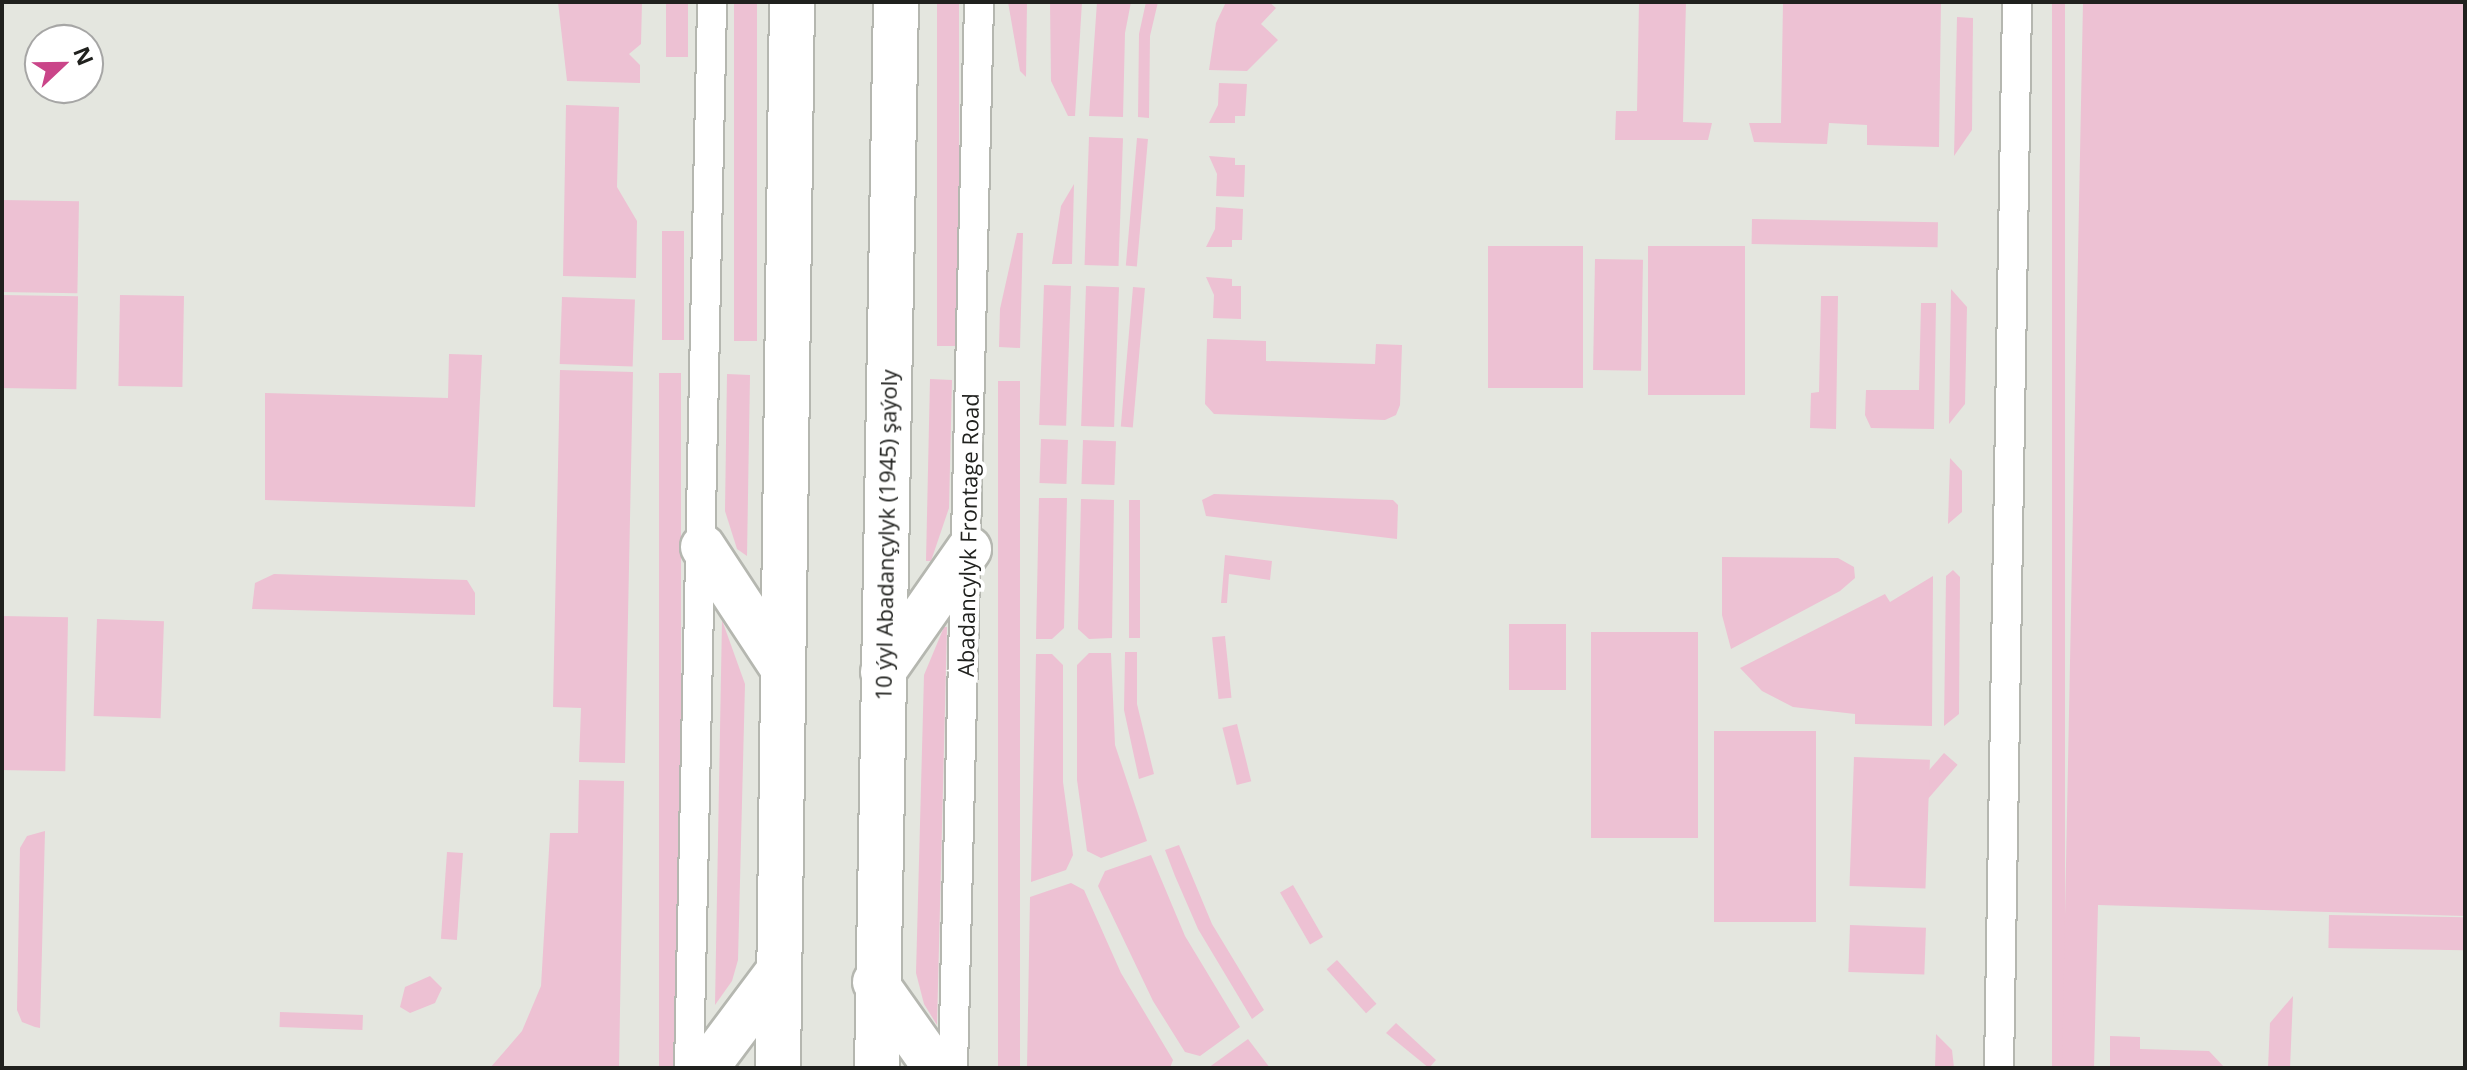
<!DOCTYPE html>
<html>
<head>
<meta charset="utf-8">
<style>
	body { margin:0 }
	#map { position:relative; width:2467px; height:1070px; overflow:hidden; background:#e4e6df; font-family:"Open Sans",sans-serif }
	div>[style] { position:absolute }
	.green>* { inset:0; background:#edc1d3; transform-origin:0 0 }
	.roads { filter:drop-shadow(2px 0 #b5b7b0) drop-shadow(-2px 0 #b5b7b0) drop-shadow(0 2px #b5b7b0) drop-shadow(0 -2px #b5b7b0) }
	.minor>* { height:28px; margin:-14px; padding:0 14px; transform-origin:14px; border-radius:14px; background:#fff }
	.primary>* { height:44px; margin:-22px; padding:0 22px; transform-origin:22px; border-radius:22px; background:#fff }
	span { translate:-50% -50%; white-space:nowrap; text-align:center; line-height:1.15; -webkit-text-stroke:8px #fff; paint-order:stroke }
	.street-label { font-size:22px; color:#20211e }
	.frame { position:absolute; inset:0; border:4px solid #20211e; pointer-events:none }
	.north { position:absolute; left:24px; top:24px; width:80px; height:80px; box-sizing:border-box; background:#fff; border:2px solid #a6a6a5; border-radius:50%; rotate:68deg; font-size:22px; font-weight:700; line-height:32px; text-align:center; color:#20211e }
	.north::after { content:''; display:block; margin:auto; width:28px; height:36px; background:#ca4589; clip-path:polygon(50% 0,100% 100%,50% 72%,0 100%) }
</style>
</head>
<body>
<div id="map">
	<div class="green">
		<div style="clip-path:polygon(558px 2px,642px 2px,641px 44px,629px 54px,640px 65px,640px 83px,567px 81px)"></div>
		<div style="left:666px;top:2px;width:22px;height:55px"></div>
		<div style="left:734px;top:2px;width:23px;height:339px"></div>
		<div style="left:937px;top:2px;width:22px;height:344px"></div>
		<div style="clip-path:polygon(1008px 2px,1027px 2px,1026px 77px,1020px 71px)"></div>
		<div style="clip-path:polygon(1050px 2px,1082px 2px,1075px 116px,1068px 116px,1051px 81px)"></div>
		<div style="clip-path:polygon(1097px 2px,1131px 2px,1125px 33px,1123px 117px,1089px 116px)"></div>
		<div style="clip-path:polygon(1146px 2px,1158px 2px,1150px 36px,1149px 118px,1138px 117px,1139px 34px)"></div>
		<div style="clip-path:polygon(1226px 2px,1269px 2px,1276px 8px,1261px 24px,1278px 40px,1247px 71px,1209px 70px,1216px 23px)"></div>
		<div style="clip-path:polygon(1639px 2px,1686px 2px,1683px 122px,1712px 123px,1708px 140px,1615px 140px,1616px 111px,1637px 111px)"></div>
		<div style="clip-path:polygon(1783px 2px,1941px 2px,1939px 147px,1867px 145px,1867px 125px,1829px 123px,1827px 144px,1754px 142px,1749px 123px,1781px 123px)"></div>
		<div style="left:2052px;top:2px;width:13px;height:1066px"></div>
		<div style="clip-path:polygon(2083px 2px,2465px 2px,2465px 916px,2098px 905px,2094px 1068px,2062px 1068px)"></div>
		<div style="clip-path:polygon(1957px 17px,1973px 18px,1972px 130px,1954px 156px)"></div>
		<div style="clip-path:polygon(1219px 83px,1247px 84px,1245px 116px,1235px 116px,1235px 123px,1209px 123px,1218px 105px)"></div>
		<div style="clip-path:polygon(566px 105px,619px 107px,617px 187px,637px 221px,636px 278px,563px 276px)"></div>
		<div style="left:1089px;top:137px;width:34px;height:128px;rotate:2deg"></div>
		<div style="left:1137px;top:138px;width:11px;height:128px;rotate:5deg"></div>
		<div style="clip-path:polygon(1209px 156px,1235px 158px,1235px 165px,1245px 165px,1244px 197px,1216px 196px,1217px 174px)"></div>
		<div style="clip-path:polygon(1074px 184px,1072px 264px,1052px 264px,1061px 206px)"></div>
		<div style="left:2px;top:200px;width:77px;height:92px;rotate:1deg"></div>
		<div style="clip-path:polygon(1216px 207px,1243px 209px,1242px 240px,1232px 240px,1232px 247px,1206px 247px,1215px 229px)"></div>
		<div style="left:1752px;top:219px;width:186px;height:25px;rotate:1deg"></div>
		<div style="left:662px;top:231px;width:22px;height:109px"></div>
		<div style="clip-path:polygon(1017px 233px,1023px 233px,1020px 348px,999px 347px,1000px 309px)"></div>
		<div style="left:1488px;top:246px;width:95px;height:142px"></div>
		<div style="left:1648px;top:246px;width:97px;height:149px"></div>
		<div style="left:1595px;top:259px;width:48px;height:111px;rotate:1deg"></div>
		<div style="clip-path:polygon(1206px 277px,1232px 279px,1232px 286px,1241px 286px,1241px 319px,1213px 318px,1214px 295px)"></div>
		<div style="left:1044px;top:285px;width:27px;height:140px;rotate:2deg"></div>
		<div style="left:1086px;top:286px;width:33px;height:140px;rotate:2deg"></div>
		<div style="left:1133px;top:287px;width:12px;height:140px;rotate:5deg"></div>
		<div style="clip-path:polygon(1951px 289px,1967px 307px,1965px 404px,1949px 424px)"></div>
		<div style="left:2px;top:295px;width:76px;height:93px;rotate:1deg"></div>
		<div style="left:120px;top:295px;width:64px;height:91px;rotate:1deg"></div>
		<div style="clip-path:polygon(1821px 296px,1838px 296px,1836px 429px,1810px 428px,1811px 393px,1819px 392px)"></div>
		<div style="left:562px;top:297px;width:73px;height:67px;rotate:2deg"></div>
		<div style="clip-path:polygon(1921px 303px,1936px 303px,1934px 429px,1871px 428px,1865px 415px,1866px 390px,1919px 390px)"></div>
		<div style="clip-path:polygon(1207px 339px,1266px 341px,1266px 361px,1375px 364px,1376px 344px,1402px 345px,1400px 405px,1396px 415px,1385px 420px,1214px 414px,1205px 404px)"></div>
		<div style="clip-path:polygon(449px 354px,482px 355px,475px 507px,265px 500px,265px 393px,448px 398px)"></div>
		<div style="clip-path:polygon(560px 370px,633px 372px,625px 763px,579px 762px,581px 708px,553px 707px)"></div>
		<div style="left:659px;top:373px;width:22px;height:695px"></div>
		<div style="clip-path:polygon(727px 374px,750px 375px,747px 556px,737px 549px,725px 511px)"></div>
		<div style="clip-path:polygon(930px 379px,952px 380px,949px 508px,931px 561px,926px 561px)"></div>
		<div style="left:998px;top:381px;width:22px;height:687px"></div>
		<div style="left:1041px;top:439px;width:27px;height:44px;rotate:2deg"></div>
		<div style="left:1083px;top:440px;width:33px;height:44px;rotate:2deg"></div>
		<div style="clip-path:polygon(1950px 458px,1962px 471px,1962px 512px,1948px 524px)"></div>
		<div style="clip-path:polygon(1214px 494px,1393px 500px,1398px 505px,1397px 539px,1206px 516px,1202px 500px)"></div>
		<div style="clip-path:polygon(1039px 498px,1067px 498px,1064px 628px,1052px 639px,1036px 639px)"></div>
		<div style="clip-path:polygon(1081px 499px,1114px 500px,1112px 638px,1089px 639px,1078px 629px)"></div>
		<div style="left:1129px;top:500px;width:11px;height:138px"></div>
		<div style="clip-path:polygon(1225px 555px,1272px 561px,1270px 580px,1229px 574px,1227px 603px,1221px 603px)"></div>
		<div style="clip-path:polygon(1722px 557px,1838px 558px,1854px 567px,1855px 578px,1840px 591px,1731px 649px,1722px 615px)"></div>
		<div style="clip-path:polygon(1953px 570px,1960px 577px,1959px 714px,1944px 726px,1946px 576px)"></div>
		<div style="clip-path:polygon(274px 574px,467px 580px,475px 593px,475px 615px,252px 609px,255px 583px)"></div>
		<div style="clip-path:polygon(1933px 576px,1932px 726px,1855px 724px,1855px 714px,1793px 707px,1762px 691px,1740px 668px,1885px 594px,1890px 602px)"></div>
		<div style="left:2px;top:616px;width:66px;height:154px;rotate:1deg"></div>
		<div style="left:97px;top:619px;width:67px;height:97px;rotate:2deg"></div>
		<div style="clip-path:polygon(722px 620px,745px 684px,738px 960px,732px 981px,715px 1005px)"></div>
		<div style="left:1509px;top:624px;width:57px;height:66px"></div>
		<div style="clip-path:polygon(944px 627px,947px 627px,937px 1025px,924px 1004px,916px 973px,924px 675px)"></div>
		<div style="left:1591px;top:632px;width:107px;height:206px"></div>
		<div style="left:1225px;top:636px;width:62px;height:13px;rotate:84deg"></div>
		<div style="clip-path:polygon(1125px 652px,1137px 652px,1137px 704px,1154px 774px,1139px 779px,1124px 710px)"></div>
		<div style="clip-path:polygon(1089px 653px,1111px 653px,1115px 745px,1147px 841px,1101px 858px,1087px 851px,1077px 780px,1077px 665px)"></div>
		<div style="clip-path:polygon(1036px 654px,1052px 654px,1063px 665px,1063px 782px,1073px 855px,1066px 870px,1031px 882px)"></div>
		<div style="left:1237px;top:724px;width:59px;height:15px;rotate:76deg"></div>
		<div style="left:1714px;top:731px;width:102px;height:191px"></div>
		<div style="left:1944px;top:753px;width:18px;height:136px;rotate:41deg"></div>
		<div style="left:1854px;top:757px;width:76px;height:129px;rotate:2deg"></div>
		<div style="clip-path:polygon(579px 780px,624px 781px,619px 1068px,490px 1068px,522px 1031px,541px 986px,550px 833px,578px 833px)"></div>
		<div style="clip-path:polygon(45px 831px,40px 1028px,35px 1027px,22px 1022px,17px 1010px,20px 848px,27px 836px)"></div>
		<div style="clip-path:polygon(1179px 845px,1212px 924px,1264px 1010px,1252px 1019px,1198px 929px,1175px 876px,1165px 850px)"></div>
		<div style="left:447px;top:852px;width:16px;height:87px;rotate:4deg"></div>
		<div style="clip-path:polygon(1151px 855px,1185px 936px,1240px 1027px,1200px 1056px,1185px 1052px,1153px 1001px,1098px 886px,1105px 871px)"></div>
		<div style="clip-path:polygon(1071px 883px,1084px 890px,1121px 973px,1173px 1060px,1170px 1068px,1027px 1068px,1030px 897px)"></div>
		<div style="left:1293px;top:885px;width:60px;height:15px;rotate:60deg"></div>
		<div style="left:2329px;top:915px;width:136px;height:33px;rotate:1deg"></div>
		<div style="left:1850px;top:925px;width:76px;height:47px;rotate:2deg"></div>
		<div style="left:1337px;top:960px;width:59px;height:14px;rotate:48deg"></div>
		<div style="clip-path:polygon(430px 976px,442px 988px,435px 1003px,410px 1013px,400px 1007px,405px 987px)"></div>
		<div style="clip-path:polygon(2293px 996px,2290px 1068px,2268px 1068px,2270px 1023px)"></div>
		<div style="left:280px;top:1012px;width:83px;height:15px;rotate:2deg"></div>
		<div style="clip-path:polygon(1396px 1023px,1436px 1060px,1429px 1068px,1386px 1033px)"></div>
		<div style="clip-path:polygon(1936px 1034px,1952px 1050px,1954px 1068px,1935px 1068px)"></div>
		<div style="clip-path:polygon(2110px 1036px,2140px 1037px,2140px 1049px,2209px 1051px,2225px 1068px,2110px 1068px)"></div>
		<div style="clip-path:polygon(1248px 1039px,1270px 1068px,1208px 1068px)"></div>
	</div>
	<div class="roads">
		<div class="minor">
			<div style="left:689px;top:1068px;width:1066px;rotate:-88.76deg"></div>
			<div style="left:953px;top:1068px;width:1066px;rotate:-88.6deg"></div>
			<div style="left:1999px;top:1068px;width:1066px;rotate:-89.03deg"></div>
		</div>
		<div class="primary">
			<div style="left:703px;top:547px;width:140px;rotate:56.7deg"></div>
			<div style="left:883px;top:672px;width:150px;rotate:-55deg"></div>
			<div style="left:875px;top:982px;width:105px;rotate:54.7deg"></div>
			<div style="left:706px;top:1068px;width:119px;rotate:-53.2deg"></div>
			<div style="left:778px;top:1068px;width:1066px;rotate:-89.25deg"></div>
			<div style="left:877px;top:1068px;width:1066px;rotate:-88.98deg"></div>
		</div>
	</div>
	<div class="street-label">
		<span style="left:886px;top:535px;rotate:-89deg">10 ýyl Abadançylyk (1945) şaýoly</span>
		<span style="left:968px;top:535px;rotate:-89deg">Abadancylyk Frontage Road</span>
	</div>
	<div class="frame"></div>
	<div class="north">N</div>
</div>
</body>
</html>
